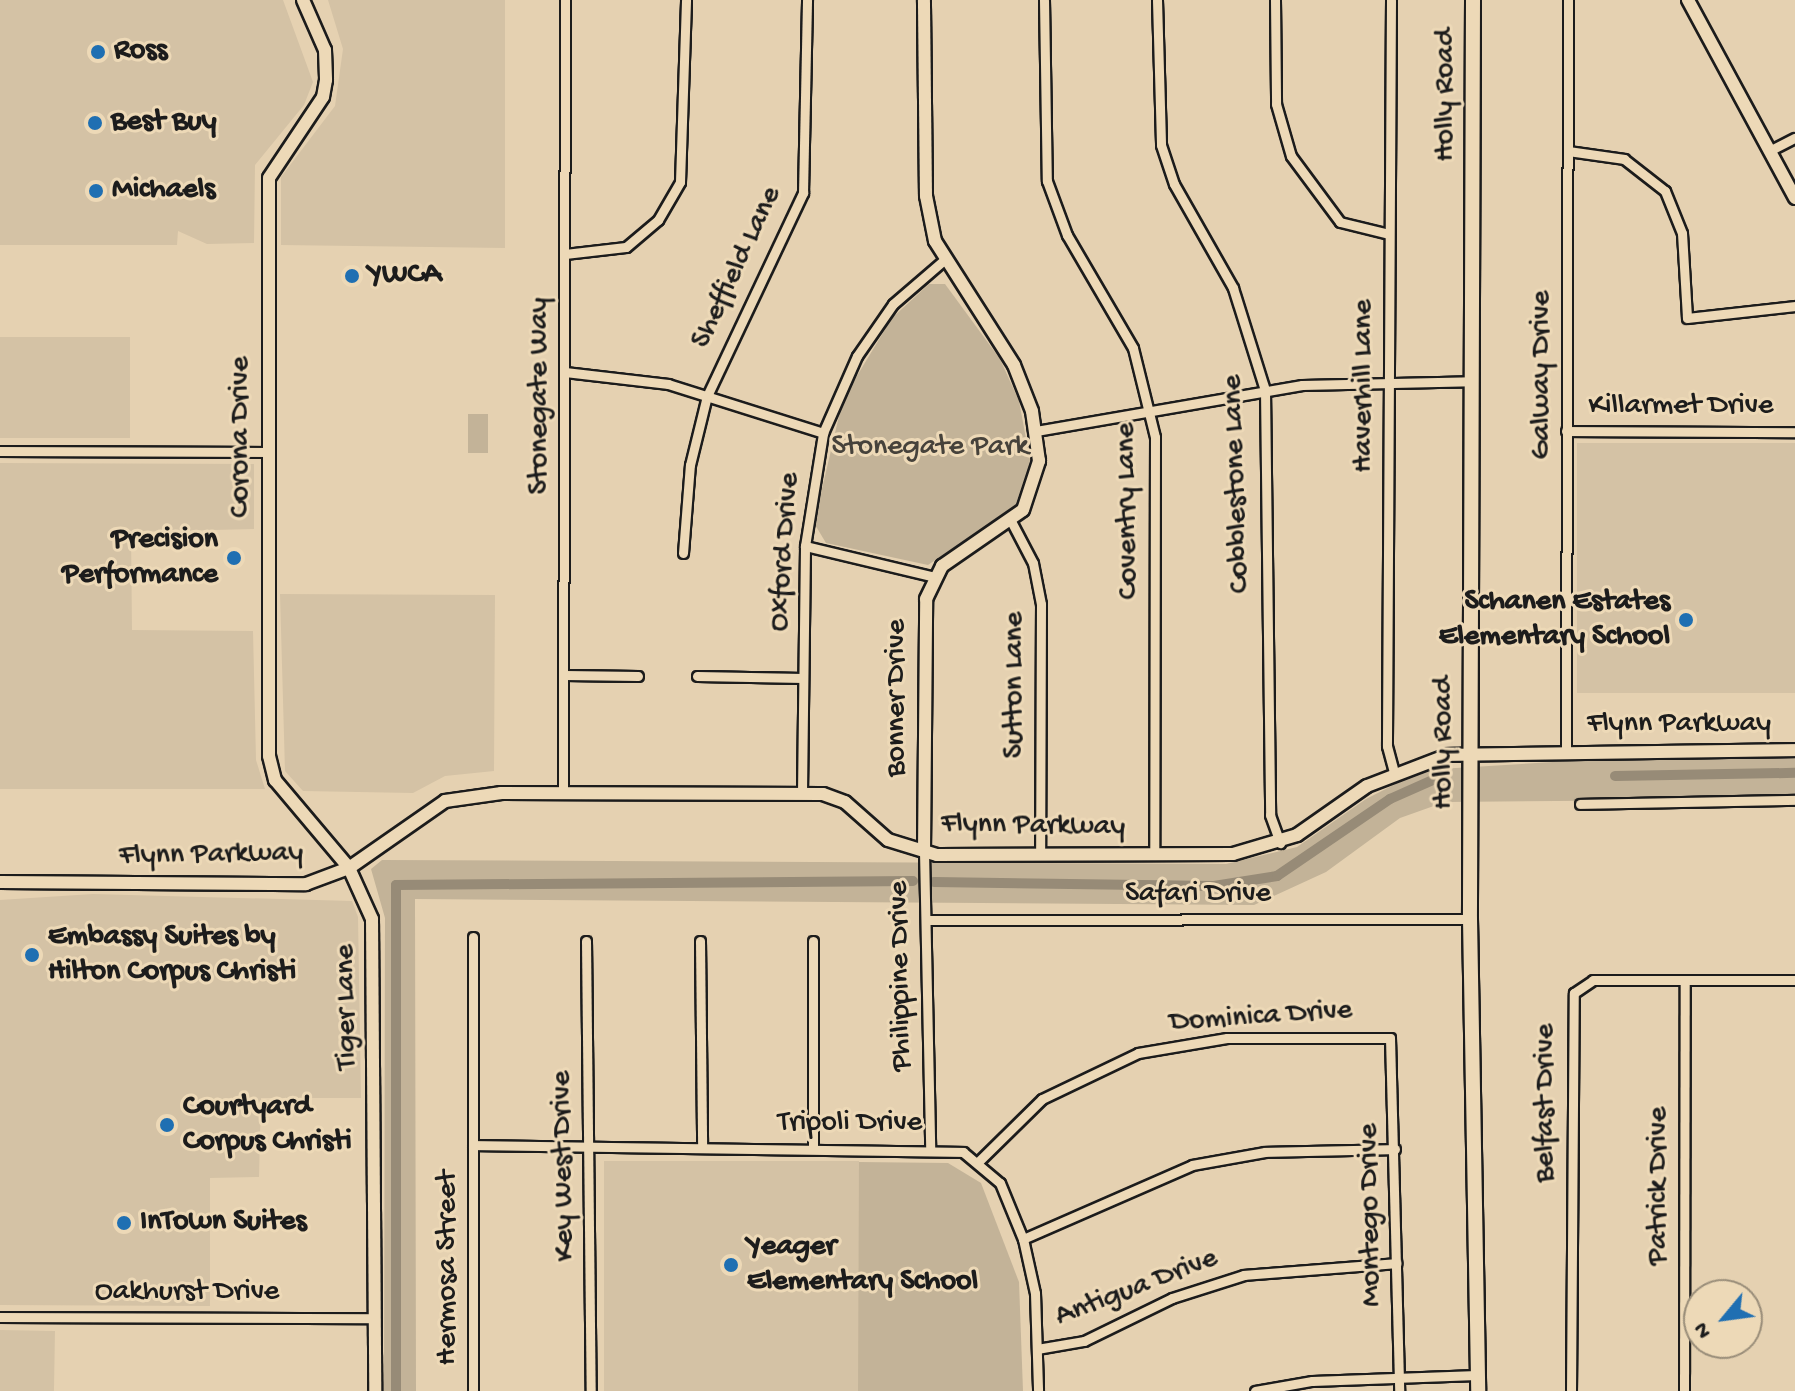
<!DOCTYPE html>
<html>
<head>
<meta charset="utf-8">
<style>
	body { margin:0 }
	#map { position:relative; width:1795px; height:1391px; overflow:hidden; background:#e5d1b1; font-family:"Gochi Hand",sans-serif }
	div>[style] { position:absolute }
	.built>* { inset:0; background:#d4c2a5; transform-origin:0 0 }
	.green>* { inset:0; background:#c3b398; transform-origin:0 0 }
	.canal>* { height:10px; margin:-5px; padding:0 5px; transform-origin:5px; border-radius:5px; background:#978b77 }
	.roads { filter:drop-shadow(2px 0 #1c1c1c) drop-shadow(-2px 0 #1c1c1c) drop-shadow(0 2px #1c1c1c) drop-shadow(0 -2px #1c1c1c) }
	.minor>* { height:9px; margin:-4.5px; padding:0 4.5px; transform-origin:4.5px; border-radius:4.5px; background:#edd9b7 }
	.tertiary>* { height:12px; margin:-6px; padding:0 6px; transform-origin:6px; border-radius:6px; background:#edd9b7 }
	.secondary>* { height:14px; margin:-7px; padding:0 7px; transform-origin:7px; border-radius:7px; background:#edd9b7 }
	.dots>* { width:22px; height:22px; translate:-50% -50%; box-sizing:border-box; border:4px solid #edd9b7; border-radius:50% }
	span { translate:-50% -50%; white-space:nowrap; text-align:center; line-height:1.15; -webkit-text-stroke:6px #edd9b7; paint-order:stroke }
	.poi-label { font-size:30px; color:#1c1c1c; font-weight:700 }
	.left { translate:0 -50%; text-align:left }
	.right { translate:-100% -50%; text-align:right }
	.street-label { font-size:30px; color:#1c1c1c }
	.park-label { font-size:30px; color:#46423b }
	.north { position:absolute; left:1683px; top:1279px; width:80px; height:80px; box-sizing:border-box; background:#edd9b7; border:2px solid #998d79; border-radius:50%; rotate:241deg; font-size:22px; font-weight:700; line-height:32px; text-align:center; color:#1c1c1c }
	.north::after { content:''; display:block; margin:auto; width:28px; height:36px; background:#1f6fb2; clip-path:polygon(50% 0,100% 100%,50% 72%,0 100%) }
</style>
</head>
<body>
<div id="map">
	<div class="built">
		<div style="clip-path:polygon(0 0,283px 0,313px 82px,304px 105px,255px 165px,254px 243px,207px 244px,178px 231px,177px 245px,0 245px)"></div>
		<div style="clip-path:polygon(328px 0,505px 0,505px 248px,281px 245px,281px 177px,335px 106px,343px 49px)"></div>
		<div style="left:0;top:337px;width:130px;height:101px"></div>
		<div style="left:1577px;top:443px;width:218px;height:250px"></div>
		<div style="clip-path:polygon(0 463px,254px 464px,254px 529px,131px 532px,132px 630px,253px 631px,256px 760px,265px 789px,0 789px)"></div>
		<div style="clip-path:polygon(280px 594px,495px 595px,494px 771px,445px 776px,413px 793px,303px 791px,285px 771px)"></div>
		<div style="clip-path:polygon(93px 894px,352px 901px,358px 917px,361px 1098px,261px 1098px,259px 1177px,210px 1178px,210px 1306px,0 1305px,0 900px)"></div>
		<div style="left:604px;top:1161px;width:255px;height:230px"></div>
		<div style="left:0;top:1330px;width:55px;height:61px;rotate:1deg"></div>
	</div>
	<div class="green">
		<div style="clip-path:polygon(929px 284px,945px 284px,1000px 359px,1019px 401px,1030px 460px,1020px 503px,928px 565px,826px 543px,814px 523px,843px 399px,892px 318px)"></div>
		<div style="left:468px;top:414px;width:20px;height:39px"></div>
		<div style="clip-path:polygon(1652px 756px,1795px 756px,1795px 799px,1445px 802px,1400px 818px,1326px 872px,1254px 905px,415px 899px,416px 1391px,384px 1391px,385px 918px,371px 869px,382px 860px,1226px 864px,1297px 847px,1366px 799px,1423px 770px)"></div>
		<div style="clip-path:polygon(859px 1162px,948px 1163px,981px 1183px,1019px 1282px,1023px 1391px,858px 1391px)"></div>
	</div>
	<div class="canal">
		<div style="left:1615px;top:776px;width:180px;rotate:-1deg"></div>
		<div style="left:934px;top:882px;width:280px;rotate:0.8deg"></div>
		<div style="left:1214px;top:886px;width:64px;rotate:-9deg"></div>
		<div style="left:1277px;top:876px;width:137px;rotate:-34.3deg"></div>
		<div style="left:1390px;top:799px;width:49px;rotate:-24deg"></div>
		<div style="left:396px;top:1391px;width:506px;rotate:-90deg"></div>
		<div style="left:396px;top:885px;width:517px;rotate:-0.44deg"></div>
	</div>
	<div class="roads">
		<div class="minor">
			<div style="left:1044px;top:0;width:181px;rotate:89.1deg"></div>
			<div style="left:1047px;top:181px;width:58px;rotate:69.7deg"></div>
			<div style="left:1067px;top:235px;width:131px;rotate:59.7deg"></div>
			<div style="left:1133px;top:348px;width:92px;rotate:76.1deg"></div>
			<div style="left:1155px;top:437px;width:418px;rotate:90.1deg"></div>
			<div style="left:1157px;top:0;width:145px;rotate:88.4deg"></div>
			<div style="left:1161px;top:145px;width:41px;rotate:71.6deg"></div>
			<div style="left:1174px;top:184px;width:120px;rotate:60.4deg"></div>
			<div style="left:1233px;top:288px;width:107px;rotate:72.6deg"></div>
			<div style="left:1265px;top:390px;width:425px;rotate:89.3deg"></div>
			<div style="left:1270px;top:815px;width:30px;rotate:70deg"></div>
			<div style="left:1275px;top:0;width:104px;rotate:89.4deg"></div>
			<div style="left:1276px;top:104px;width:54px;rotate:73.9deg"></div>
			<div style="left:1291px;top:156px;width:82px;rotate:53.4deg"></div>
			<div style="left:1340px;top:222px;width:50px;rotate:13.8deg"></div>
			<div style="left:1391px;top:0;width:746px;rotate:90.31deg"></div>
			<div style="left:1387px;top:746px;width:27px;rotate:75deg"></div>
			<div style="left:1568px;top:151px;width:57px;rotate:8.1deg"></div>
			<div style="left:1624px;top:159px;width:52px;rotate:38deg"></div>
			<div style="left:1665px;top:191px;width:45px;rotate:68deg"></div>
			<div style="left:1682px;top:233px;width:85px;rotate:86.6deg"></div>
			<div style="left:1687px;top:318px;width:109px;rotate:-6.3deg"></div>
			<div style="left:1769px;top:151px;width:29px;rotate:-27deg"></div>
			<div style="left:565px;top:254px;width:61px;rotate:-6.5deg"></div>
			<div style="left:626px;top:247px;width:42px;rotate:-40.2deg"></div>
			<div style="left:658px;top:220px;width:44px;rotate:-59.9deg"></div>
			<div style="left:680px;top:182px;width:182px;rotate:-88.1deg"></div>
			<div style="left:565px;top:372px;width:104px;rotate:6.6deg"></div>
			<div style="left:668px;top:384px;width:163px;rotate:17.5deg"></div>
			<div style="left:1036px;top:431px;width:270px;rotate:-9.8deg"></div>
			<div style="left:1302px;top:385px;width:170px;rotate:-1.3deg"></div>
			<div style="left:1566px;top:431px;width:229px;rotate:0.3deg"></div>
			<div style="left:0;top:451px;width:268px;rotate:0.2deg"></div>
			<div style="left:1011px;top:521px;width:47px;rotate:62.4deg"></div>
			<div style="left:1033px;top:563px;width:42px;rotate:79deg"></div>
			<div style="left:1041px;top:604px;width:251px;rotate:90.2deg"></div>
			<div style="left:805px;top:546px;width:134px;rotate:13.4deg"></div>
			<div style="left:683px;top:553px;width:88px;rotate:-85.5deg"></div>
			<div style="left:690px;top:465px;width:71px;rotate:-76.2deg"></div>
			<div style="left:707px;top:396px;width:225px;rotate:-64.7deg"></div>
			<div style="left:803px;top:193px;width:193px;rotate:-88.8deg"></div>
			<div style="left:565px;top:675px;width:73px;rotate:0.8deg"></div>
			<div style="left:697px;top:676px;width:106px;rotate:1.1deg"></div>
			<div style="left:1566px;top:751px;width:751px;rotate:-89.85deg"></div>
			<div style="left:563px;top:793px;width:793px;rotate:-89.86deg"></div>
			<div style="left:802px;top:793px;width:247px;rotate:-89.3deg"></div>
			<div style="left:805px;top:546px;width:114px;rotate:-80.9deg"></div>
			<div style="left:823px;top:433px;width:84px;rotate:-66.2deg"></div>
			<div style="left:857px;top:356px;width:63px;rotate:-55.3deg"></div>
			<div style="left:893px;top:304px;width:66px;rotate:-40.7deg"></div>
			<div style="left:1580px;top:804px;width:215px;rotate:-1.1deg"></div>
			<div style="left:924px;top:851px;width:297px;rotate:88.8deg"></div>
			<div style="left:926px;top:920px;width:544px;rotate:-0.11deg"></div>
			<div style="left:586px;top:941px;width:450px;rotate:89.4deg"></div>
			<div style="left:700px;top:941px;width:207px;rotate:89.4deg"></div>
			<div style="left:473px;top:1145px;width:490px;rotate:0.8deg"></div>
			<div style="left:963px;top:1152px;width:48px;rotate:40deg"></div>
			<div style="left:1000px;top:1183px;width:61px;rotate:67.7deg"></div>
			<div style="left:1023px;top:1239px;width:55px;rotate:77.5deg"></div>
			<div style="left:1035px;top:1293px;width:98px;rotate:88.2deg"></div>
			<div style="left:813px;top:1148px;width:207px;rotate:-90deg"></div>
			<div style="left:979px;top:1161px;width:88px;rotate:-44.5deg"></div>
			<div style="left:1042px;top:1099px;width:106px;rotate:-25.6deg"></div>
			<div style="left:1138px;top:1053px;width:90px;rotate:-9.6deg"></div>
			<div style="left:1227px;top:1038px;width:163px"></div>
			<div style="left:1390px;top:1038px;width:353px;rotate:88.5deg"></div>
			<div style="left:1023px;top:1239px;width:184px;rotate:-23.6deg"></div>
			<div style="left:1192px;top:1165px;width:74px;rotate:-10.1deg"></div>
			<div style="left:1265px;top:1152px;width:130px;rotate:-1.3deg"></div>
			<div style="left:0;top:1317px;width:374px;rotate:0.2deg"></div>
			<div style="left:1037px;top:1349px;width:48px;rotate:-9.7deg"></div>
			<div style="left:1084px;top:1341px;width:98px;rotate:-26deg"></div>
			<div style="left:1172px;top:1298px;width:76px;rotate:-17.7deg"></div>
			<div style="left:1244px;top:1275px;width:153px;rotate:-4.5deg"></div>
			<div style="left:473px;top:1391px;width:454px;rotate:-90deg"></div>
			<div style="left:1255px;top:1391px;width:58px;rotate:-10deg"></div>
			<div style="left:1312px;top:1381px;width:165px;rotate:-2.1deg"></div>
			<div style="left:1571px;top:1391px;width:398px;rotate:-89.6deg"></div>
			<div style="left:1574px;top:993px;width:23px;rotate:-34deg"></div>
			<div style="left:1593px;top:980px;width:202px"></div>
			<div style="left:1684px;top:1391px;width:410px;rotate:-89.9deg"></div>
		</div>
		<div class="tertiary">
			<div style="left:303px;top:0;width:55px;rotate:66.3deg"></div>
			<div style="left:325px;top:50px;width:30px;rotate:88deg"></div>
			<div style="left:326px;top:80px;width:17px;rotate:100deg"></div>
			<div style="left:323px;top:97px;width:97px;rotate:123.7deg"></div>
			<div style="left:269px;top:178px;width:578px;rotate:90deg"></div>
			<div style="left:269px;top:756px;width:25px;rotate:76deg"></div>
			<div style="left:275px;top:780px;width:115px;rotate:49.9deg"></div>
			<div style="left:349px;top:868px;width:56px;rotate:65.7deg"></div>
			<div style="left:372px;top:919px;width:472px;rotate:89.6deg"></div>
			<div style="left:1688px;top:0;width:225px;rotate:61.6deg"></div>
			<div style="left:924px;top:851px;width:252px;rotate:-89.5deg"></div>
			<div style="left:926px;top:599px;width:37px;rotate:-64deg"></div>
			<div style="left:942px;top:566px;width:98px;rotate:-34.7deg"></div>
			<div style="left:1023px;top:510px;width:52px;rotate:-71.9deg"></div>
			<div style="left:1039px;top:461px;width:50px;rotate:-98deg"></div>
			<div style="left:1032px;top:411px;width:49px;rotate:-111.4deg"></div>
			<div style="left:1014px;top:365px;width:147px;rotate:-122.5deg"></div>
			<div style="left:935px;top:241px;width:46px;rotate:-101.3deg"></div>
			<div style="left:926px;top:196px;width:196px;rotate:-90.6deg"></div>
			<div style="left:0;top:882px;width:306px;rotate:0.4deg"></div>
			<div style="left:306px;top:884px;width:46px;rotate:-20.4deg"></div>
			<div style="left:349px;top:868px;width:117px;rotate:-34.9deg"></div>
			<div style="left:445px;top:801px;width:57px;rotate:-8.1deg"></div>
			<div style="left:501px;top:793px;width:322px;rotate:0.2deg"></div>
			<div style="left:823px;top:794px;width:23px;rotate:20deg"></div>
			<div style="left:845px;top:802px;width:57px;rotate:41.5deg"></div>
			<div style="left:888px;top:840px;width:51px;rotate:17deg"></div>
			<div style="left:937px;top:855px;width:296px;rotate:-0.2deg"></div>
			<div style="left:1233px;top:854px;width:67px;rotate:-16.5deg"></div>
			<div style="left:1297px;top:835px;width:85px;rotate:-35deg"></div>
			<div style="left:1367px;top:786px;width:87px;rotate:-20.9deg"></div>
			<div style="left:1448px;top:755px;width:347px;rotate:-0.8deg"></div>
		</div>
		<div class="secondary">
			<div style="left:1473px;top:0;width:919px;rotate:90.19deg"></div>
			<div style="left:1470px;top:919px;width:472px;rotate:89deg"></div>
		</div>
	</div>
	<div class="dots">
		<div style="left:98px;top:52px;background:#1f6fb2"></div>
		<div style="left:95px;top:123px;background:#1f6fb2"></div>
		<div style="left:96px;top:191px;background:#1f6fb2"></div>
		<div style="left:352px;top:276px;background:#1f6fb2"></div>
		<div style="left:234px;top:558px;background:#1f6fb2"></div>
		<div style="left:1686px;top:620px;background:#1f6fb2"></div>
		<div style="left:32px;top:955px;background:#1f6fb2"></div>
		<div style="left:167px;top:1125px;background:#1f6fb2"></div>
		<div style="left:124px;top:1223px;background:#1f6fb2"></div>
		<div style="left:731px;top:1265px;background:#1f6fb2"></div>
	</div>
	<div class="poi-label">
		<span class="left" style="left:114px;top:52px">Ross</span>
		<span class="left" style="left:111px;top:123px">Best Buy</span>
		<span class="left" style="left:112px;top:191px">Michaels</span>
		<span class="left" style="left:368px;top:276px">YWCA</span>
		<span class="right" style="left:218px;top:558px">Precision<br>Performance</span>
		<span class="right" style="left:1670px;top:620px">Schanen Estates<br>Elementary School</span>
		<span class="left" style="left:48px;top:955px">Embassy Suites by<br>Hilton Corpus Christi</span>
		<span class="left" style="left:183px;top:1125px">Courtyard<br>Corpus Christi</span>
		<span class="left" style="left:140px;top:1223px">InTown Suites</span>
		<span class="left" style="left:747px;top:1265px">Yeager<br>Elementary School</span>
	</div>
	<div class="street-label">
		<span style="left:1447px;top:95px;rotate:-90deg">Holly Road</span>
		<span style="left:738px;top:268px;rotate:-65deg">Sheffield Lane</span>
		<span style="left:1543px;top:375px;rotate:-90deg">Galway Drive</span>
		<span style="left:1365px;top:386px;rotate:-90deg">Haverhill Lane</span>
		<span style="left:541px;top:396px;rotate:-90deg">Stonegate Way</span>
		<span style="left:1681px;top:407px">Killarmet Drive</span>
		<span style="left:242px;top:437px;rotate:-90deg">Corona Drive</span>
		<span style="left:1238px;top:484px;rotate:-92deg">Cobblestone Lane</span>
		<span style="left:1129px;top:511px;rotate:-91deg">Coventry Lane</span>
		<span style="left:786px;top:552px;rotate:-86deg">Oxford Drive</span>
		<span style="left:1016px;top:685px;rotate:-90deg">Sutton Lane</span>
		<span style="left:898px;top:698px;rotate:-90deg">Bonner Drive</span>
		<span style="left:1679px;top:725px">Flynn Parkway</span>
		<span style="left:1445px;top:743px;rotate:-90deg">Holly Road</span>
		<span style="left:1033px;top:827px;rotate:1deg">Flynn Parkway</span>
		<span style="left:211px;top:856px;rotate:-1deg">Flynn Parkway</span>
		<span style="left:1198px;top:895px">Safari Drive</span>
		<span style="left:902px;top:976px;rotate:-91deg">Philippine Drive</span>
		<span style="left:348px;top:1007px;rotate:-91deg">Tiger Lane</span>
		<span style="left:1261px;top:1018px;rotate:-4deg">Dominica Drive</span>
		<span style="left:1547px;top:1103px;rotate:-90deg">Belfast Drive</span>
		<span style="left:850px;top:1124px">Tripoli Drive</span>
		<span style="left:565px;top:1166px;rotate:-91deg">Key West Drive</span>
		<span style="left:1660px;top:1186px;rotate:-90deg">Patrick Drive</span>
		<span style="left:1372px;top:1215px;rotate:-91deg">Montego Drive</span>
		<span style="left:449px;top:1268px;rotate:-90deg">Hermosa Street</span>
		<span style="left:1137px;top:1289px;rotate:-21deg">Antigua Drive</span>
		<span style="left:187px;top:1293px">Oakhurst Drive</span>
	</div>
	<div class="park-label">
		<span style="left:930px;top:448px">Stonegate Park</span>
	</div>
	<div class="north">N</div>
</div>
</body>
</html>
